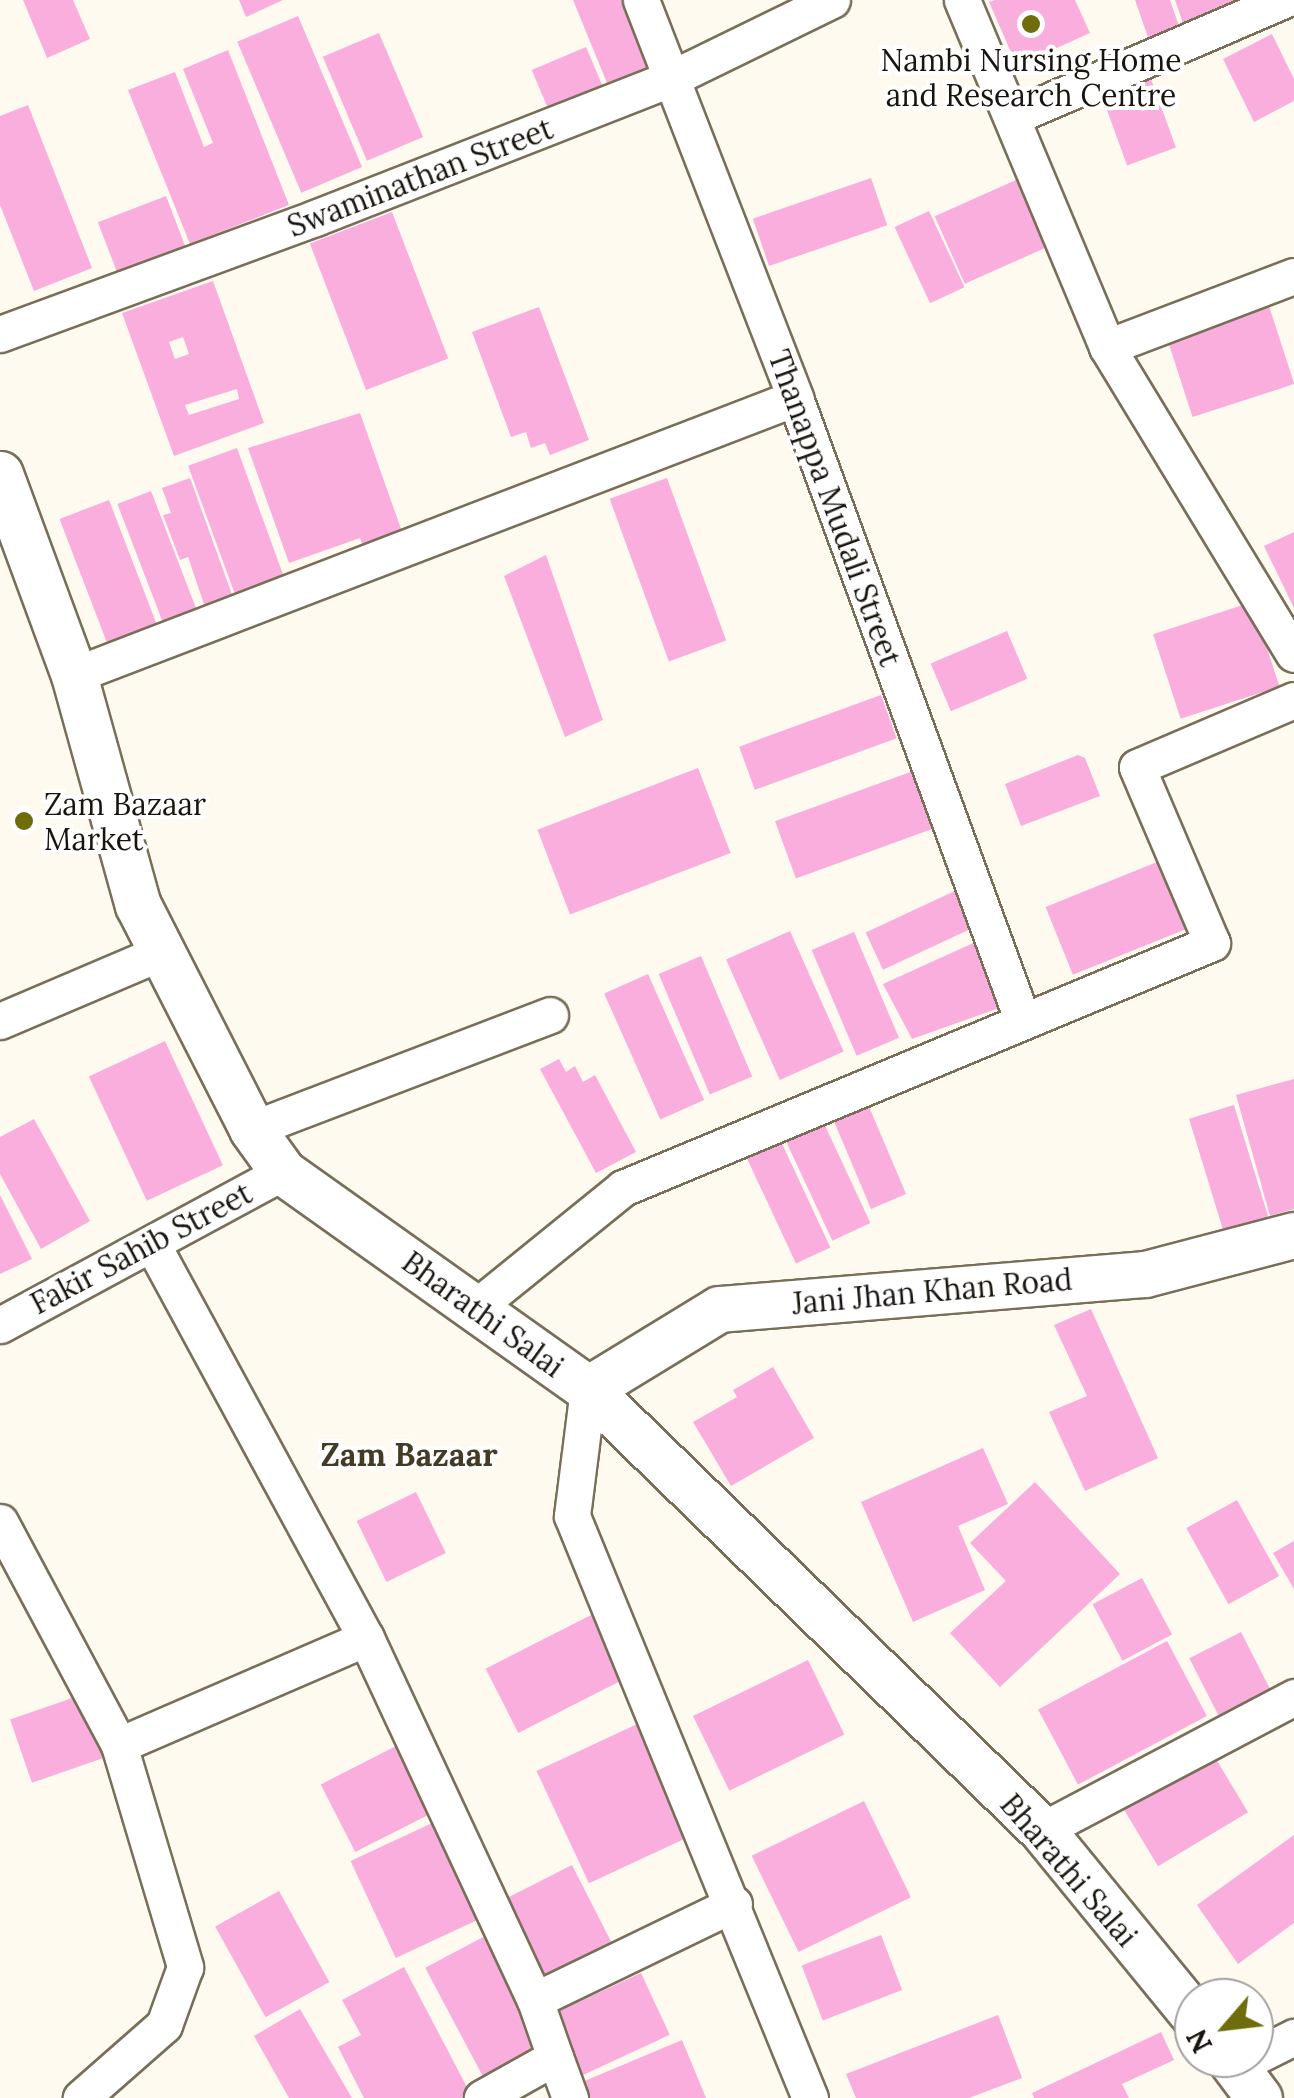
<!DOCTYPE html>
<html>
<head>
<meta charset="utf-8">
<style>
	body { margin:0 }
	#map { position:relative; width:1294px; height:2098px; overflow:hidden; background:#fffaf0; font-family:Lora,serif }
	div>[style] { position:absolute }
	.building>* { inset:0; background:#f9aede; transform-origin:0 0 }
	.roads { filter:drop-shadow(2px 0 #796f59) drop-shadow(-2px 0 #796f59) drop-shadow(0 2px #796f59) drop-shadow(0 -2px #796f59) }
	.minor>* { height:35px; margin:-17.5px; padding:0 17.5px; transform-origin:17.5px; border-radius:17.5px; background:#fff }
	.tertiary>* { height:45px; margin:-22.5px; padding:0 22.5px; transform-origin:22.5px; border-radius:22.5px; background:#fff }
	.dots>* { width:28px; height:28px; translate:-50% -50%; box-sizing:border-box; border:5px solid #fff; border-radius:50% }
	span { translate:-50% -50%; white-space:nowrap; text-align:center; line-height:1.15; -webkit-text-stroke:8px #fff; paint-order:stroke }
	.poi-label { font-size:30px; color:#18150c }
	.left { translate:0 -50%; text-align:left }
	.street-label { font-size:30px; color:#18150c }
	.neighbourhood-label { font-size:32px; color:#443b27; font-weight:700 }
	.north { position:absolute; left:1174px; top:1978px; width:100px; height:100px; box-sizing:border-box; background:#fff; border:2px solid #a3a19e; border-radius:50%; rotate:242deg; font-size:28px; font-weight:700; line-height:40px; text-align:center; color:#18150c }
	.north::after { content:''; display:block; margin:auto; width:35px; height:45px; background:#6e6c0b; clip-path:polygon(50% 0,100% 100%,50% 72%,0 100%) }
</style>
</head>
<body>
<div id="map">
	<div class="building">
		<div style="clip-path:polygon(23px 0,73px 0,90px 39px,47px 58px)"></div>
		<div style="clip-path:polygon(239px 0,283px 0,246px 17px)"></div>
		<div style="clip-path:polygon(573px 0,634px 0,660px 62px,607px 83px)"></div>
		<div style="clip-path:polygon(995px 0,1075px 0,1090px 33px,1017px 66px,989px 2px)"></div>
		<div style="clip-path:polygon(1135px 0,1170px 0,1180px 29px,1149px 40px)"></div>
		<div style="clip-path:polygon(1175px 0,1240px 0,1184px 26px)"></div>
		<div style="left:298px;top:16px;width:164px;height:66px;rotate:67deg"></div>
		<div style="left:379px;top:33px;width:113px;height:61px;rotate:67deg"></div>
		<div style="clip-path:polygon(1272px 34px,1294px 79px,1294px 101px,1254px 122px,1223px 59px)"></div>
		<div style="left:586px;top:47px;width:56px;height:59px;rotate:67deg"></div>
		<div style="clip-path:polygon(228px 50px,289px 205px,190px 244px,128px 90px,175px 72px,204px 147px,213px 143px,183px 69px)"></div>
		<div style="left:1151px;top:79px;width:73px;height:52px;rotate:70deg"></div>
		<div style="clip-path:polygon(28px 105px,92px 268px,34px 291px,0 205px,0 116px)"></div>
		<div style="left:871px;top:178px;width:50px;height:125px;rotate:71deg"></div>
		<div style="left:1016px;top:180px;width:74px;height:89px;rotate:66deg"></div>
		<div style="left:166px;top:196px;width:58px;height:73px;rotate:69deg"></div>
		<div style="left:929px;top:211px;width:84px;height:38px;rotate:65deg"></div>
		<div style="left:392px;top:212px;width:157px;height:88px;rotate:69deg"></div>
		<div style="clip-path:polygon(evenodd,213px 281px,264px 423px,174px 456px,122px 313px,213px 281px,183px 337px,189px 354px,175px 359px,169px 342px,183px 337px,213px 281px,237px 389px,239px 399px,189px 415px,185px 405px,237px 389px)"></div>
		<div style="left:1269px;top:306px;width:82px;height:107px;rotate:72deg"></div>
		<div style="clip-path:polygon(539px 307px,589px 440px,550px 455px,545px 443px,531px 448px,526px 432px,511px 437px,472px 332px)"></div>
		<div style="clip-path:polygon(360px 413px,406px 543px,367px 557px,360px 538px,289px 563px,248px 448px)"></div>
		<div style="left:237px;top:448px;width:141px;height:52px;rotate:70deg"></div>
		<div style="clip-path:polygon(190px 478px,234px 600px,206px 610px,188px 557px,180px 560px,163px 515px,171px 513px,162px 488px)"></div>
		<div style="left:667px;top:478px;width:173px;height:61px;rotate:70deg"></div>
		<div style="left:151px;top:491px;width:132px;height:36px;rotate:69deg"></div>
		<div style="left:109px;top:500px;width:137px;height:53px;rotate:69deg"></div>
		<div style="clip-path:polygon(1294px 532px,1294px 608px,1264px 546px)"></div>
		<div style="clip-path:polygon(546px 555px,603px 720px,565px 737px,504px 576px)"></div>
		<div style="left:1252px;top:602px;width:89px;height:104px;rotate:72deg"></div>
		<div style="left:1007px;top:631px;width:52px;height:83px;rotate:67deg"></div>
		<div style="left:881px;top:695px;width:46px;height:151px;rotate:70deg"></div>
		<div style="clip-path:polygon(1078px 755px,1085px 758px,1100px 796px,1021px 826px,1005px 784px)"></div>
		<div style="left:698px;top:768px;width:91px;height:172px;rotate:69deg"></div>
		<div style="left:916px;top:770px;width:61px;height:150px;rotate:70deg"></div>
		<div style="left:1167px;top:858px;width:73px;height:131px;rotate:68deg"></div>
		<div style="left:959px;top:889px;width:41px;height:103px;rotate:65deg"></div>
		<div style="left:790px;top:931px;width:132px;height:70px;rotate:66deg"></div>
		<div style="left:854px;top:932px;width:115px;height:46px;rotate:67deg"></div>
		<div style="clip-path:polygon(982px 939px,1002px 1007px,912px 1039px,883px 984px)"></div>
		<div style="left:701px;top:956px;width:131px;height:46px;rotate:67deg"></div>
		<div style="left:648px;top:974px;width:138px;height:48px;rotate:66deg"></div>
		<div style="left:165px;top:1041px;width:137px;height:84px;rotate:65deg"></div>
		<div style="clip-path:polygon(559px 1059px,566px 1072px,575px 1066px,583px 1082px,595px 1075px,636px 1152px,596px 1173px,540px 1069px)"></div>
		<div style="clip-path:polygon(1294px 1079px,1294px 1209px,1270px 1216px,1236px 1095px)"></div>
		<div style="left:867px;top:1102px;width:100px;height:38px;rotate:67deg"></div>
		<div style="left:1234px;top:1105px;width:119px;height:47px;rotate:73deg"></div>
		<div style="left:821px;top:1117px;width:117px;height:42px;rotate:65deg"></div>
		<div style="clip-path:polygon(34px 1119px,90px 1221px,41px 1249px,0 1174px,0 1137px)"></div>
		<div style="left:778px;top:1135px;width:124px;height:38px;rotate:65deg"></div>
		<div style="clip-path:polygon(0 1195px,32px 1259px,0 1274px)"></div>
		<div style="clip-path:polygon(1091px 1309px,1158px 1458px,1085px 1491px,1049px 1412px,1087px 1396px,1054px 1325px)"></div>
		<div style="clip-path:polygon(773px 1367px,814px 1438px,731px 1486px,693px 1422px,737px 1397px,733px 1390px)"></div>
		<div style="clip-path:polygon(983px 1448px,1008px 1504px,958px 1526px,985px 1590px,913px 1622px,861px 1502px)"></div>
		<div style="clip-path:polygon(1035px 1482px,1120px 1574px,1000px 1687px,950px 1633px,1006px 1581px,970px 1543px)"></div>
		<div style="left:416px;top:1492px;width:68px;height:66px;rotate:64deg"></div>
		<div style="left:1237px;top:1500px;width:87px;height:58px;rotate:61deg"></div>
		<div style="clip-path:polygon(1294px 1541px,1294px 1589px,1273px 1553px)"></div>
		<div style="left:1142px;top:1578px;width:64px;height:56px;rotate:62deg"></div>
		<div style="left:597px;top:1612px;width:72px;height:125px;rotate:63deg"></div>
		<div style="left:1241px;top:1632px;width:64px;height:58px;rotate:63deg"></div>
		<div style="left:1167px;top:1641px;width:85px;height:146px;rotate:62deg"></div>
		<div style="left:808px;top:1660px;width:83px;height:128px;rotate:64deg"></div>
		<div style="left:81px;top:1695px;width:67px;height:75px;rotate:71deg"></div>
		<div style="left:648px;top:1719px;width:124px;height:123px;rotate:65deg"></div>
		<div style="left:400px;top:1744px;width:76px;height:89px;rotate:63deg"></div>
		<div style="left:1213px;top:1754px;width:68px;height:105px;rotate:59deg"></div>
		<div style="left:864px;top:1801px;width:107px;height:125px;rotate:64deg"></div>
		<div style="left:443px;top:1818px;width:107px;height:102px;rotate:65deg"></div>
		<div style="clip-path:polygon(1294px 1835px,1294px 1923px,1238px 1964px,1197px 1905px)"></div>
		<div style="left:572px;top:1865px;width:91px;height:83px;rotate:63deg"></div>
		<div style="left:279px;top:1891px;width:104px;height:73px;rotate:61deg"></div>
		<div style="left:487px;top:1935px;width:127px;height:70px;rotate:62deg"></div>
		<div style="left:881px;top:1935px;width:59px;height:85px;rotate:69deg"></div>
		<div style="clip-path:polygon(404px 1967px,470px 2093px,461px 2098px,364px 2098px,338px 2047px,361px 2035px,342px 2000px)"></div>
		<div style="left:641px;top:1973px;width:68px;height:102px;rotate:65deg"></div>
		<div style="clip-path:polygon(300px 2009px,352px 2098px,289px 2098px,254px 2036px)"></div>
		<div style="clip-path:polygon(998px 2015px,1022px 2078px,969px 2098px,856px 2098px,846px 2074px)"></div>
		<div style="clip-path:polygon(1161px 2032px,1174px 2060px,1122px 2084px,1129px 2098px,1034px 2098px,1032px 2093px)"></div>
		<div style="clip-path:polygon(682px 2040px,706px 2098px,572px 2098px,568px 2088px)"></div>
	</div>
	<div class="roads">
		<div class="minor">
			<div style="left:641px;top:0;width:427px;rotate:68.8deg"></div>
			<div style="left:795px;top:398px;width:661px;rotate:69.92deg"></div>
			<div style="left:962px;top:0;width:376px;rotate:67.3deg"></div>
			<div style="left:1107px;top:347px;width:359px;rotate:58.7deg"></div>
			<div style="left:1012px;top:117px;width:296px;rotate:-23.3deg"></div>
			<div style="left:0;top:334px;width:336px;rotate:-20.2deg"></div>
			<div style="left:315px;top:218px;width:383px;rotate:-21.4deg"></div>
			<div style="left:672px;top:78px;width:178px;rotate:-26deg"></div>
			<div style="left:1107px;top:347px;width:200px;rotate:-20.8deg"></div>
			<div style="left:74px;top:675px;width:772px;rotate:-21.02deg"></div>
			<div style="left:0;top:1021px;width:176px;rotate:-23.1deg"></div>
			<div style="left:252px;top:1129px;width:319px;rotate:-20.9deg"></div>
			<div style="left:152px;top:1244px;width:448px;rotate:61.5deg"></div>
			<div style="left:366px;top:1638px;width:400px;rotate:65deg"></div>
			<div style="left:535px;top:2000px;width:60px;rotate:70.7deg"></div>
			<div style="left:555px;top:2057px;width:84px;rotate:150.7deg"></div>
			<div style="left:476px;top:1307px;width:189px;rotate:-39deg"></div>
			<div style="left:623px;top:1188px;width:638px;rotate:-22.59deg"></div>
			<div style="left:1212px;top:943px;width:191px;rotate:-113.1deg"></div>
			<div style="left:1137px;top:767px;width:171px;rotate:-23.1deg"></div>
			<div style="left:0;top:1325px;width:322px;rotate:-28.4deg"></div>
			<div style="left:588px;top:1389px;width:128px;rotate:97.2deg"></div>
			<div style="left:572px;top:1516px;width:629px;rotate:67.76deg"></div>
			<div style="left:0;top:1522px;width:253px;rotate:61.9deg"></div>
			<div style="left:119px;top:1745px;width:232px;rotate:73.4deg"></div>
			<div style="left:185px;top:1967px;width:62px;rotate:109.9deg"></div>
			<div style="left:164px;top:2025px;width:111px;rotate:138.7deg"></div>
			<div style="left:119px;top:1745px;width:269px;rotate:-23.4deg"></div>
			<div style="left:1042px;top:1830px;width:285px;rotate:-27.8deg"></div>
			<div style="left:535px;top:2000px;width:221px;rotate:-25.8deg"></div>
			<div style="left:555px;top:2057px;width:44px;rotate:69.9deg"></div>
			<div style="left:1254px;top:2057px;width:45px;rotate:-26.6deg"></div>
		</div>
		<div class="tertiary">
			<div style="left:0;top:474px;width:214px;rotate:69.8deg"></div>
			<div style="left:74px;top:675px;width:239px;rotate:74.5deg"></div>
			<div style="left:138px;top:905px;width:251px;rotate:63deg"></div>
			<div style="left:252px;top:1129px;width:53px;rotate:54.2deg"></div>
			<div style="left:283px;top:1172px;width:374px;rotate:35.4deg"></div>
			<div style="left:588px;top:1389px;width:633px;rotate:44.17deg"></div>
			<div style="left:1042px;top:1830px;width:240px;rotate:50.7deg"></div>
			<div style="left:588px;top:1389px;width:153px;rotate:-31.4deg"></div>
			<div style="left:719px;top:1309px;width:427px;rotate:-4.7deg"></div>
			<div style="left:1145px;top:1274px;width:154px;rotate:-14.7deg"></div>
			<div style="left:1229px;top:2058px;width:50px;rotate:53.1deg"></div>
		</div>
	</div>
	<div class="dots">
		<div style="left:1031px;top:24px;background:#6e6c0b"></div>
		<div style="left:24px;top:821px;background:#6e6c0b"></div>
	</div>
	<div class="poi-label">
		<span style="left:1031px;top:77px">Nambi Nursing Home<br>and Research Centre</span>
		<span class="left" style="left:44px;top:821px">Zam Bazaar<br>Market</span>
	</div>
	<div class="street-label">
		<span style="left:420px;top:177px;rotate:-21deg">Swaminathan Street</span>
		<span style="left:835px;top:508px;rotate:70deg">Thanappa Mudali Street</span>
		<span style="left:141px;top:1248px;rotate:-28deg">Fakir Sahib Street</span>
		<span style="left:932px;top:1291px;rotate:-5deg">Jani Jhan Khan Road</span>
		<span style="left:483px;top:1314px;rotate:36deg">Bharathi Salai</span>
		<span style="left:1069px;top:1870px;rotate:49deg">Bharathi Salai</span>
	</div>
	<div class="neighbourhood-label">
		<span style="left:409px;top:1455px">Zam Bazaar</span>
	</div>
	<div class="north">N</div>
</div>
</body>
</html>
